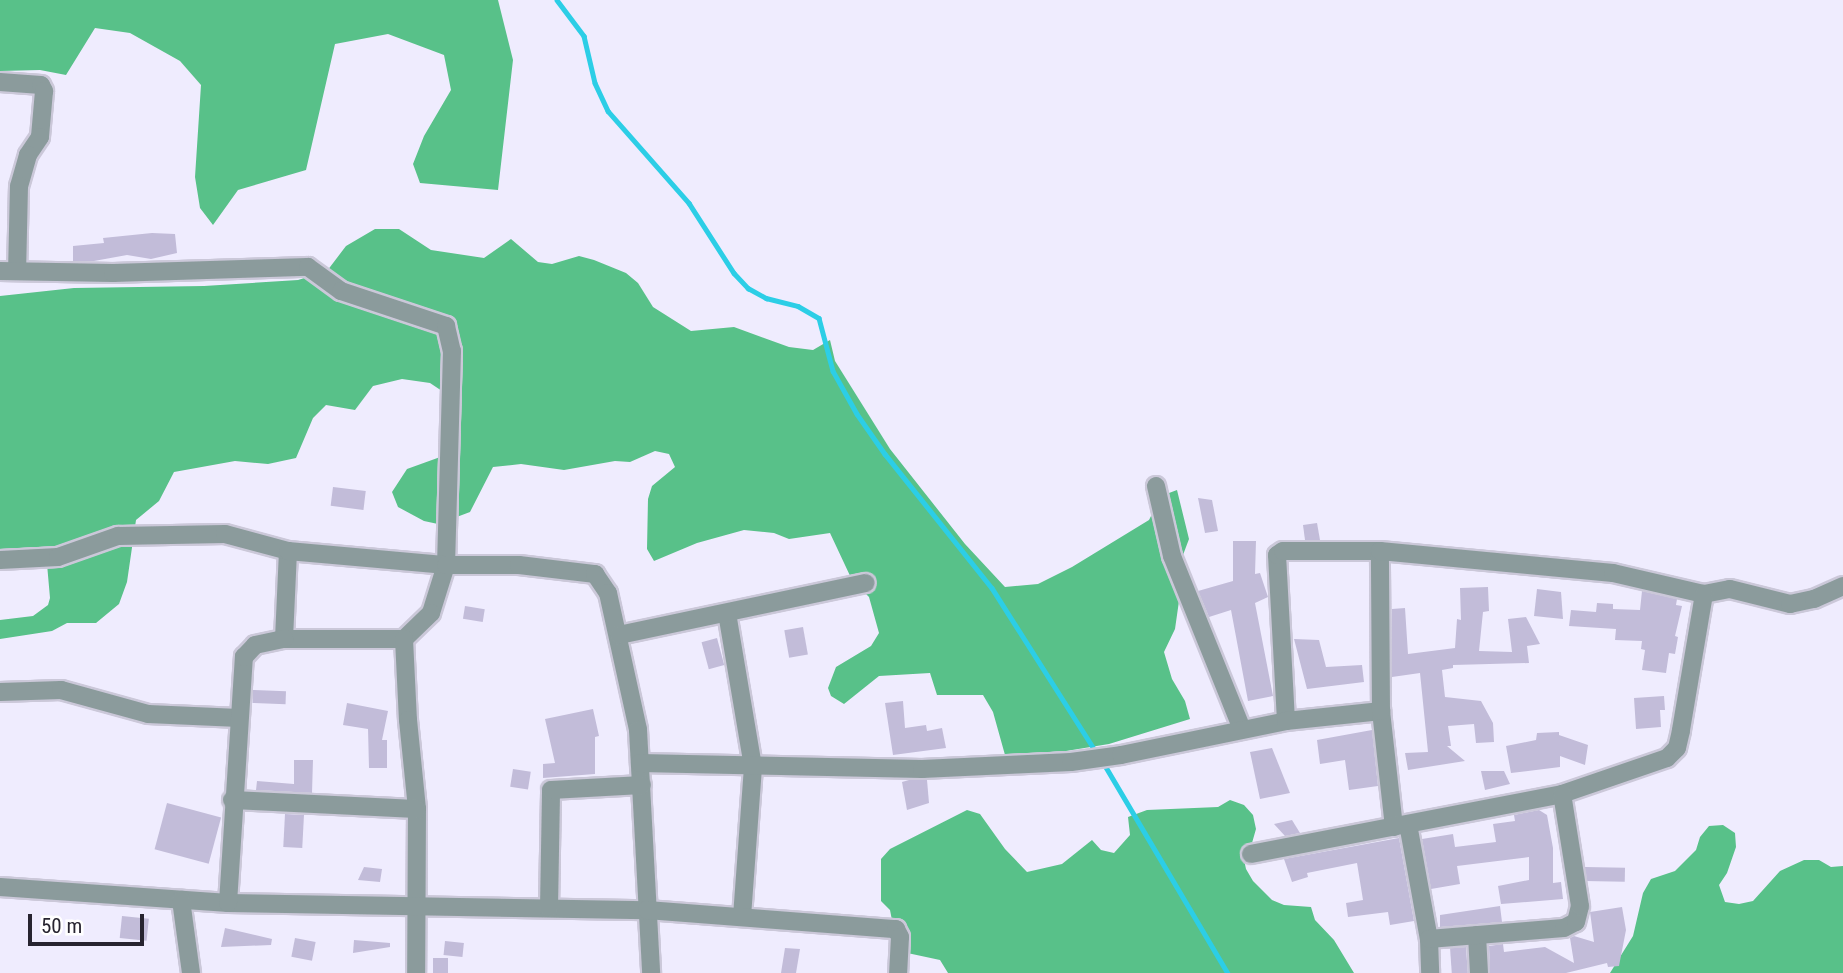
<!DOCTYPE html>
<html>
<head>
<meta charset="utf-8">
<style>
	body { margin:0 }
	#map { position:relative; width:1843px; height:973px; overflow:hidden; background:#efecfe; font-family:"Roboto Condensed",sans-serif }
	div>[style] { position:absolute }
	.forest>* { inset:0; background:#58c189 }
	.stream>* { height:4.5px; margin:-2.25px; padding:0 2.25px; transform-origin:2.25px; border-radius:2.25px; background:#2ccee6 }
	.building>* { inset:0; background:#c2bcd9; transform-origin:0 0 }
	.roads { filter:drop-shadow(2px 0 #cbc8d9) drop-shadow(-2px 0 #cbc8d9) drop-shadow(0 2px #cbc8d9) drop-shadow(0 -2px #cbc8d9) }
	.street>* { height:18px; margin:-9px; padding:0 9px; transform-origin:9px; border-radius:9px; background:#8b9b9c }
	span { translate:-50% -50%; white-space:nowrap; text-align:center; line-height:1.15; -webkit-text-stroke:5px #fff; paint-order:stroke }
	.scale { position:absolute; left:28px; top:914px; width:116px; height:32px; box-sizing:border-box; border:4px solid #272430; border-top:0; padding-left:9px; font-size:21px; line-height:24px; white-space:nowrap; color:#272430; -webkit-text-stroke:5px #fff; paint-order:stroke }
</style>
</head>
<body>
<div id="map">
	<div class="forest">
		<div style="clip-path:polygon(0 0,498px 0,513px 60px,498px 190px,420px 183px,413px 164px,424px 136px,451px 90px,444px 55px,388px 34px,335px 44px,306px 170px,238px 190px,213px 225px,200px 208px,195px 177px,201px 85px,180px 61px,130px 33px,95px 28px,66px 75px,40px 70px,0 71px)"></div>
		<div style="clip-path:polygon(375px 229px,399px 229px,431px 250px,484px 258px,511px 239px,538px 262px,552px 264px,579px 256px,594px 260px,626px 273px,638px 283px,653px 307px,691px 331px,734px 327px,789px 347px,813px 350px,830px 340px,835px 361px,890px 449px,965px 544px,1005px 587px,1038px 584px,1072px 567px,1149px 520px,1161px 496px,1177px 490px,1189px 539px,1177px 571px,1179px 601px,1175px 629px,1164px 652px,1172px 679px,1185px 701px,1190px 719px,1109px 744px,1066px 751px,1005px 755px,993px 712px,983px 695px,937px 695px,930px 673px,879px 676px,844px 704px,831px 696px,828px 688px,836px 667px,871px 646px,879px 633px,869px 597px,852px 580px,830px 533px,789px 539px,774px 533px,744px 530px,697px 543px,654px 561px,647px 549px,648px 499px,652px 486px,675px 467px,669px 454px,655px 451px,630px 462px,615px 461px,564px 470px,521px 464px,493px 467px,470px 512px,438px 524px,424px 521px,398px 507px,392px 492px,407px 469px,443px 456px,442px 391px,430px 383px,402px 379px,373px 386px,355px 410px,326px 405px,313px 418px,296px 458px,268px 464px,235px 461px,174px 472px,159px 501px,136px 520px,127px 582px,119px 604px,96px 623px,67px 623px,52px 631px,0 639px,0 620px,33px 616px,48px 605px,50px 598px,47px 564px,0 553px,0 296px,74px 288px,204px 286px,298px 280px,327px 271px,346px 246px)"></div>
		<div style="clip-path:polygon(1230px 800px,1244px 805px,1253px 815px,1256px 829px,1252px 843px,1243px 855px,1246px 869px,1253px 881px,1272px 900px,1284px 905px,1311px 907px,1315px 920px,1334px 940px,1354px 973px,948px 973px,940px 960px,898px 951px,890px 910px,881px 901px,881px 859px,890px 849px,967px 810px,980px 814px,1005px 849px,1027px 872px,1062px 864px,1092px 840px,1101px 850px,1114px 853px,1130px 835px,1128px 817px,1147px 810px,1218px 807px)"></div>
		<div style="clip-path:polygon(1723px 825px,1735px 833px,1736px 847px,1727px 873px,1719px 885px,1725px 902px,1739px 904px,1753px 901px,1780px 871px,1804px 860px,1819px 860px,1831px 867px,1843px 866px,1843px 973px,1610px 973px,1633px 936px,1643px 893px,1651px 879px,1675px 871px,1696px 850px,1700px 837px,1709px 826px)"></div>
	</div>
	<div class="stream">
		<div style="left:557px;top:0;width:45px;rotate:53.1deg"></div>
		<div style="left:584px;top:36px;width:48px;rotate:76.8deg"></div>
		<div style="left:595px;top:83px;width:31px;rotate:65deg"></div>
		<div style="left:608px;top:111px;width:123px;rotate:48.6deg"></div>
		<div style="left:689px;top:203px;width:83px;rotate:57.3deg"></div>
		<div style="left:734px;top:273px;width:21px;rotate:47deg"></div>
		<div style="left:748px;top:288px;width:21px;rotate:29deg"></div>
		<div style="left:766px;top:298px;width:33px;rotate:14deg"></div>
		<div style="left:798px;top:306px;width:24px;rotate:30deg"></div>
		<div style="left:819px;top:318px;width:55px;rotate:75.2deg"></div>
		<div style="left:833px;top:371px;width:49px;rotate:60.8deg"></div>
		<div style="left:857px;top:414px;width:49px;rotate:55deg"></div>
		<div style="left:885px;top:454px;width:171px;rotate:51.4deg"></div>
		<div style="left:992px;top:588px;width:198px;rotate:57.6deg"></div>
		<div style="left:1103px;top:762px;width:245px;rotate:59.4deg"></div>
	</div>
	<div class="building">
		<div style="clip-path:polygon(152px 233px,175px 234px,177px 253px,151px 259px,127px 255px,94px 261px,73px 261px,73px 246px,104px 243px,103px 238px)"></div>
		<div style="left:333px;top:487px;width:33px;height:19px;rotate:7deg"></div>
		<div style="clip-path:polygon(1198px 498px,1212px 500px,1218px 531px,1205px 533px)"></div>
		<div style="clip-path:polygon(1317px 523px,1320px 540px,1305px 540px,1303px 525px)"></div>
		<div style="clip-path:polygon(1233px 541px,1256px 541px,1255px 574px,1260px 573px,1268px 597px,1255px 603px,1273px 696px,1248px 701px,1231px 610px,1209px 617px,1198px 591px,1233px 581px)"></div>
		<div style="clip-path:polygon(1488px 587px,1489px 611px,1483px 612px,1479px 651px,1512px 652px,1508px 619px,1526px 617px,1540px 644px,1527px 646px,1529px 663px,1453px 665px,1453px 668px,1442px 670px,1445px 697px,1481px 701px,1493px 723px,1494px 742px,1476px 743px,1474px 724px,1448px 726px,1451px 746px,1447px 746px,1465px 761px,1408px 770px,1405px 753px,1428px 752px,1420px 673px,1392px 677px,1392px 609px,1405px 608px,1408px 654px,1455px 648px,1457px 619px,1461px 620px,1460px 588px)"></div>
		<div style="clip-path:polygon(1537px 589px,1561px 592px,1563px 619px,1534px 616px)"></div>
		<div style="clip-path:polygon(1642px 591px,1677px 599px,1676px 605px,1682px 606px,1675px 636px,1678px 637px,1675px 654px,1669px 653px,1666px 673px,1642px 670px,1645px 650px,1641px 649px,1642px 641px,1615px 640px,1616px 629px,1569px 626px,1571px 610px,1596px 612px,1597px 603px,1613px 604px,1613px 609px,1640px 610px)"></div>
		<div style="left:465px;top:606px;width:20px;height:13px;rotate:9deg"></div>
		<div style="left:803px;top:627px;width:28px;height:19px;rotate:80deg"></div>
		<div style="left:717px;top:638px;width:28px;height:16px;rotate:75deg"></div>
		<div style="clip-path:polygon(1294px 639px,1319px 640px,1326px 667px,1362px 665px,1364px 682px,1307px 689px)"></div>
		<div style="left:253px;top:690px;width:33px;height:13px;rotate:2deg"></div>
		<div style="clip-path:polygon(1664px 696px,1665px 710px,1660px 710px,1661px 727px,1636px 729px,1634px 698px)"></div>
		<div style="clip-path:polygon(903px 701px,905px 728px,926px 725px,927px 731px,942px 728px,946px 748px,893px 755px,885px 703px)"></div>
		<div style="clip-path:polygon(347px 703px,388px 711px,382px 740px,387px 740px,387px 768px,369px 768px,368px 729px,343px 725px)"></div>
		<div style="clip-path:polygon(593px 709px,599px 736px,595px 737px,595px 774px,543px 778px,543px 764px,555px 763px,545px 719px)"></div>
		<div style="clip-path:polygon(1372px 730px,1378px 786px,1349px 790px,1345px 760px,1320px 764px,1317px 740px)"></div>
		<div style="clip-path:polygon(1559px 732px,1559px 735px,1588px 745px,1585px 765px,1560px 756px,1560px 767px,1511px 773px,1506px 746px,1536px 740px,1537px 733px)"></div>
		<div style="clip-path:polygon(1272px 748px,1290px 793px,1260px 799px,1250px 752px)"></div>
		<div style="clip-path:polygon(294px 760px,313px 760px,312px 793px,256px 790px,257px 781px,294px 784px)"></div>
		<div style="left:513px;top:769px;width:18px;height:18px;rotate:9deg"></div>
		<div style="clip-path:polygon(1481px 771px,1504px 771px,1510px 784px,1485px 790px)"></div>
		<div style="clip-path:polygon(909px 780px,927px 780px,929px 803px,907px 810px,902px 782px)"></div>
		<div style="left:167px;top:803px;width:56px;height:48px;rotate:15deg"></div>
		<div style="clip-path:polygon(1539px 810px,1547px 815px,1553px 848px,1553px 883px,1561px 882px,1563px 899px,1501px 904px,1498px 886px,1529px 880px,1529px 857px,1457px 866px,1460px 884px,1431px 889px,1422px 839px,1453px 834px,1455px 847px,1496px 842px,1493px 824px,1515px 821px,1514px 815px)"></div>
		<div style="left:285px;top:814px;width:19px;height:33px;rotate:3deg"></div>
		<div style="clip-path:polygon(1292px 820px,1300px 833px,1285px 836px,1274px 824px)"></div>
		<div style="clip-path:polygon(1399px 838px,1414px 921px,1390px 925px,1388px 912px,1348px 917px,1346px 903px,1363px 900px,1357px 863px,1307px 873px,1308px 877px,1292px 882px,1284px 859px)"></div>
		<div style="clip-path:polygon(364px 867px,382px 869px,380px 882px,358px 880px)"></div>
		<div style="left:1585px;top:867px;width:40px;height:14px;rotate:1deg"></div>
		<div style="clip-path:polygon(1500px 906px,1502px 922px,1440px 927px,1440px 915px)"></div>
		<div style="clip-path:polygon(1622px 907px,1626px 930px,1619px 966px,1608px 967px,1607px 963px,1566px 973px,1490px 973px,1489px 946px,1503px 944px,1504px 952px,1545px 947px,1574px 963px,1570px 938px,1574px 936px,1594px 942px,1590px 912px)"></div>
		<div style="left:122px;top:916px;width:27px;height:22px;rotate:6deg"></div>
		<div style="clip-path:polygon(225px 928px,272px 939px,271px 945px,221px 947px)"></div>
		<div style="left:295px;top:938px;width:21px;height:19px;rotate:11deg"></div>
		<div style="clip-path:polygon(354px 940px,390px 943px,390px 947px,353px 953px)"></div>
		<div style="left:445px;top:941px;width:19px;height:14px;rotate:6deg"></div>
		<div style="left:1466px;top:947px;width:26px;height:16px;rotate:86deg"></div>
		<div style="clip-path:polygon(785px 948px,800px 949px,796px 973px,781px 973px)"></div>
		<div style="left:433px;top:958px;width:15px;height:15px"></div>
	</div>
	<div class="roads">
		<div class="street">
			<div style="left:0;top:82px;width:41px;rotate:4.2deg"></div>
			<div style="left:41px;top:85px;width:7px;rotate:63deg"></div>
			<div style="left:44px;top:91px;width:46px;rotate:95deg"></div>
			<div style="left:40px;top:137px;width:22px;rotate:124deg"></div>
			<div style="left:28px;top:155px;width:32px;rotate:106deg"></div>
			<div style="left:19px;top:186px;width:85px;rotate:91.3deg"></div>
			<div style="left:0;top:271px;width:113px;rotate:1deg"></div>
			<div style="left:113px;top:273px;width:195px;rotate:-1.8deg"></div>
			<div style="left:308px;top:267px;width:41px;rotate:36deg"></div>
			<div style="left:341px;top:291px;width:111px;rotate:18.4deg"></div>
			<div style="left:446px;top:326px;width:26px;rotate:77deg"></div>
			<div style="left:452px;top:351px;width:214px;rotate:91.6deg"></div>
			<div style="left:446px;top:565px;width:50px;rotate:107.4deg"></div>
			<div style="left:431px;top:613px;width:37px;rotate:136deg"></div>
			<div style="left:1156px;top:486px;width:72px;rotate:77.1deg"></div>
			<div style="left:1172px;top:556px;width:187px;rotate:68deg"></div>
			<div style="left:288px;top:551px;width:88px;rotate:92.6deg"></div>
			<div style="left:284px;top:639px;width:120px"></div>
			<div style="left:404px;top:639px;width:81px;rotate:87.2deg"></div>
			<div style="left:408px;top:720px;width:89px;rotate:84.2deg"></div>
			<div style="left:417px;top:809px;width:164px;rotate:90.3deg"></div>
			<div style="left:0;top:560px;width:58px;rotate:-3deg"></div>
			<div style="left:58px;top:557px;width:64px;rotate:-19.3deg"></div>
			<div style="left:118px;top:536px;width:107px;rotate:-1.1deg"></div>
			<div style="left:225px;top:534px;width:65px;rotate:15.1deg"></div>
			<div style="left:288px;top:551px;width:159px;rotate:5.1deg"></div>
			<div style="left:446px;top:565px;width:73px"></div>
			<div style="left:519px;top:565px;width:77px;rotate:6.8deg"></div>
			<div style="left:595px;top:574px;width:23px;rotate:56deg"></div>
			<div style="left:608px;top:593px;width:140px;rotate:77.6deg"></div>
			<div style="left:638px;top:730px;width:243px;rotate:86.9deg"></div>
			<div style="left:727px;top:613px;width:156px;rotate:80.4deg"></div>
			<div style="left:753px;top:767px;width:149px;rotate:94.2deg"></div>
			<div style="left:619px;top:635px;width:252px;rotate:-11.9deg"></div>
			<div style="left:0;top:692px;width:61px;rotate:-1.9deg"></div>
			<div style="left:61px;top:690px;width:90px;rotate:15.4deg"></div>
			<div style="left:148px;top:714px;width:91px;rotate:2.5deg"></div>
			<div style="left:1286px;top:721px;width:166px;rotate:-93.1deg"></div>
			<div style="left:1277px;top:555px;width:7px;rotate:-34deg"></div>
			<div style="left:1283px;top:551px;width:97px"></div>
			<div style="left:640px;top:763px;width:282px;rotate:1.2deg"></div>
			<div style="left:922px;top:769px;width:149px;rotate:-2.7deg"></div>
			<div style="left:1071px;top:762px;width:50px;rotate:-8deg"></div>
			<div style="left:1121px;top:755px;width:168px;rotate:-11.6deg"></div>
			<div style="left:1286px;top:721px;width:96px;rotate:-6deg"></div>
			<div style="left:232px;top:800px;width:185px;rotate:2.8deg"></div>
			<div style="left:1408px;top:824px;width:117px;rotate:79.7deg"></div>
			<div style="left:1429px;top:939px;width:34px;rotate:88deg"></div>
			<div style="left:1394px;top:827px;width:117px;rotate:-96.4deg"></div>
			<div style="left:1381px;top:711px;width:160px;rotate:-90.4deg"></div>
			<div style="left:1380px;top:551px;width:234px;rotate:5.4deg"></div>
			<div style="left:1613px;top:573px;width:93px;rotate:13deg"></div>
			<div style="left:1704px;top:594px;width:26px;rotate:-11deg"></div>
			<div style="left:1730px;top:589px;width:62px;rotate:14deg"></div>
			<div style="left:1790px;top:604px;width:25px;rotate:-12deg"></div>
			<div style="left:1814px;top:599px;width:32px;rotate:-24deg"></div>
			<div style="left:1251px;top:854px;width:317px;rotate:-10.9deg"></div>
			<div style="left:1562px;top:794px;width:111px;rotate:-18.9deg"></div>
			<div style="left:1667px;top:758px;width:14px;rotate:-45deg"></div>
			<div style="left:1677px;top:748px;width:18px;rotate:-77deg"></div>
			<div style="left:1681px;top:730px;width:138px;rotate:-80.4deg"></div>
			<div style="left:0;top:887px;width:229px;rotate:4deg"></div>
			<div style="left:228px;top:903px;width:419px;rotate:1deg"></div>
			<div style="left:647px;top:910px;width:250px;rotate:4.4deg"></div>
			<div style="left:896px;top:929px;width:9px;rotate:63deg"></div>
			<div style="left:900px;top:937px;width:36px;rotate:93deg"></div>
			<div style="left:181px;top:900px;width:74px;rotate:82.2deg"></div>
			<div style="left:228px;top:903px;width:247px;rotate:-86.3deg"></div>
			<div style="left:244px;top:657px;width:16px;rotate:-47deg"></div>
			<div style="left:255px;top:645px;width:30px;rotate:-12deg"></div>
			<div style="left:549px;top:908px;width:118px;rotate:-89deg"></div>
			<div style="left:551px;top:790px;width:91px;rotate:-3.1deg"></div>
			<div style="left:1477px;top:935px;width:38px;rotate:87deg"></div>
			<div style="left:1429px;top:939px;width:135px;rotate:-4.7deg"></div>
			<div style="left:1564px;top:928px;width:13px;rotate:-27deg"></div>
			<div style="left:1576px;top:922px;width:16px;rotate:-76deg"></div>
			<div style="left:1580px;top:906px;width:113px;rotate:-99.1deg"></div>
		</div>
	</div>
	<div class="scale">50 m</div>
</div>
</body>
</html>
